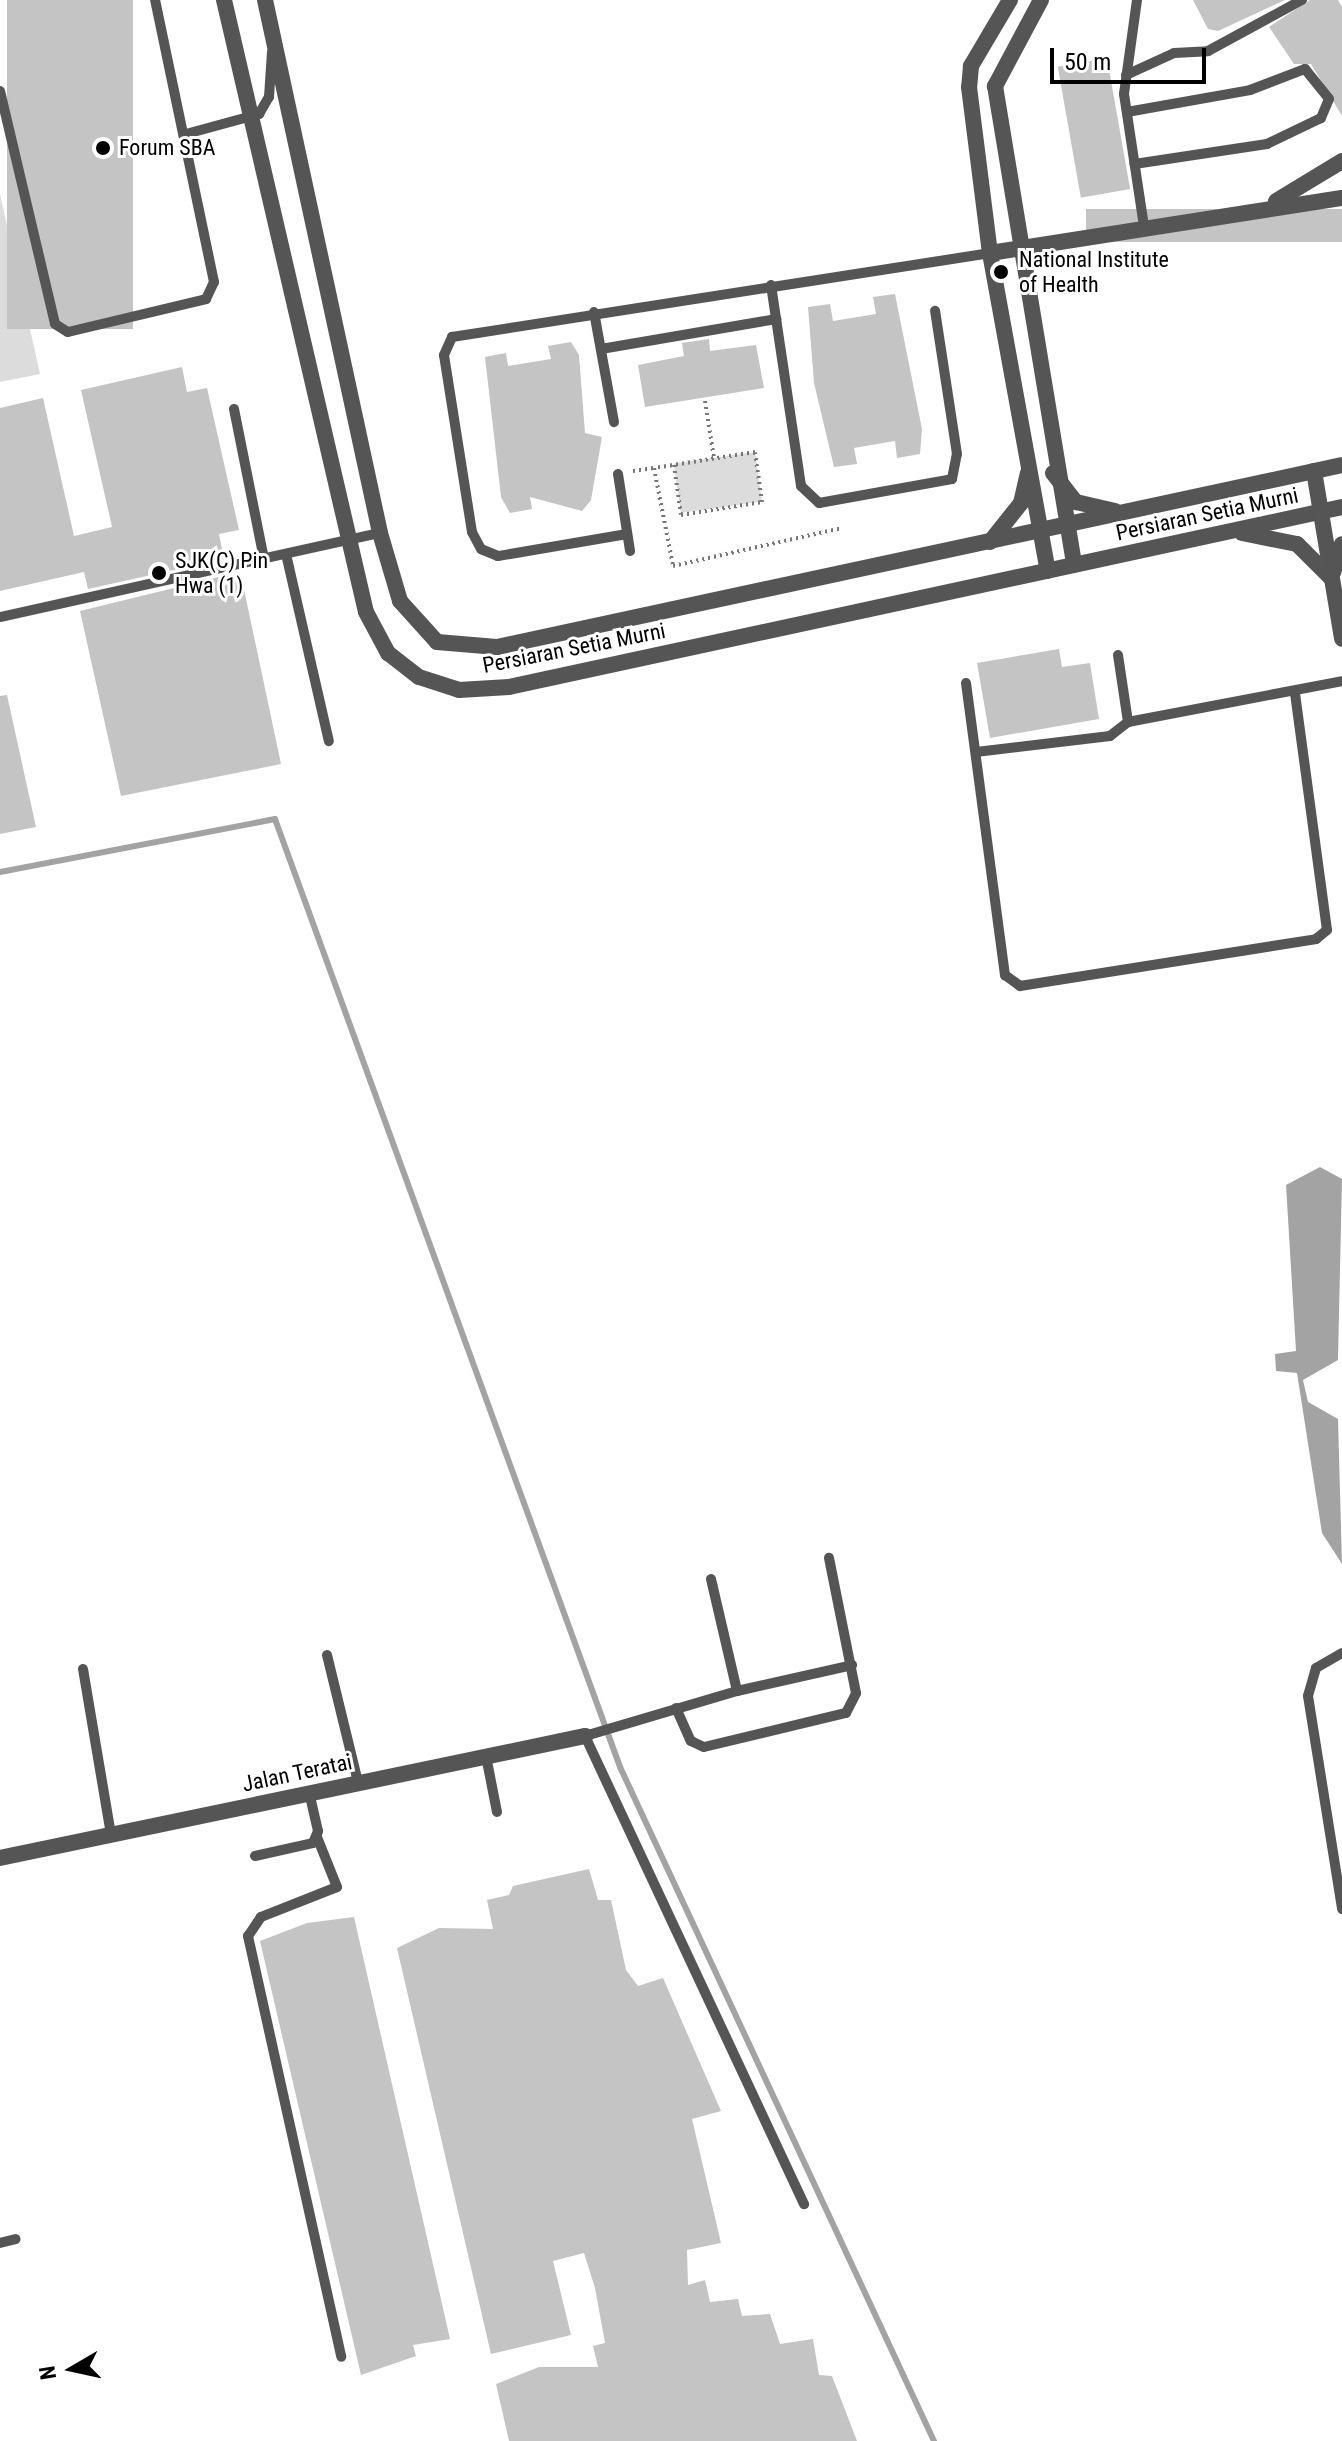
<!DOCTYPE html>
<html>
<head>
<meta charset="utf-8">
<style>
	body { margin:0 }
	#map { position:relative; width:1342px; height:2441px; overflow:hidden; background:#fff; font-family:"Roboto Condensed",sans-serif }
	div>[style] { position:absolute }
	.green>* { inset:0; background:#dcdcdc; transform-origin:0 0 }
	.water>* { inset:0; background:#a3a3a3 }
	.stream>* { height:6px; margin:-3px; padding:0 3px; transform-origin:3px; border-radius:3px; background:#a3a3a3 }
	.building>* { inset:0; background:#c4c4c4; transform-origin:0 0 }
	.path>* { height:4px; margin-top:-2px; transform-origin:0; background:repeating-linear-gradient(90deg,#777 0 2px,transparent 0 6px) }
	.service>* { height:10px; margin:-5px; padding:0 5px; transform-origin:5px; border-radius:5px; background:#555 }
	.minor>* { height:16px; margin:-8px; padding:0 8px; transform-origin:8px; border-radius:8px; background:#555 }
	.tertiary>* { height:16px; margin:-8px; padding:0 8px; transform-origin:8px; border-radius:8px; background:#555 }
	.dots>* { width:22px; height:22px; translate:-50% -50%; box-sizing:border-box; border:4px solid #fff; border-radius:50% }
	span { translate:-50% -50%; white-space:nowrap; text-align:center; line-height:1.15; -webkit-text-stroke:6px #fff; paint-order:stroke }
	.poi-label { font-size:22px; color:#000 }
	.left { translate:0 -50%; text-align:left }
	.street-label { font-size:22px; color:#000 }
	.north { position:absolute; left:32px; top:2329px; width:80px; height:80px; -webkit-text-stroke:6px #fff; paint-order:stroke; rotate:261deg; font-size:22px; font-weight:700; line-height:32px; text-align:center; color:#000 }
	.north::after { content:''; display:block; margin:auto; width:28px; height:36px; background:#000; clip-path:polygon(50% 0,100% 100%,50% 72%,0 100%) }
	.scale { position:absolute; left:1050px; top:48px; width:156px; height:36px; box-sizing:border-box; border:4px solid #000; border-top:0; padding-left:10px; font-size:24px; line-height:28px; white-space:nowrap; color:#000; -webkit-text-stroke:6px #fff; paint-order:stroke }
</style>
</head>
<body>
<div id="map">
	<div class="green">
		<div style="clip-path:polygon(0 194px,40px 374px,0 382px)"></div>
		<div style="left:755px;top:452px;width:50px;height:82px;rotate:82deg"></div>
	</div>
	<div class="water">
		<div style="clip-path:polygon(1320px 1167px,1342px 1179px,1338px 1360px,1303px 1380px,1308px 1402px,1338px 1419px,1342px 1564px,1322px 1533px,1297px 1373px,1276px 1371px,1275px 1354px,1296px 1351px,1286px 1185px)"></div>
	</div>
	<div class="stream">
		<div style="left:0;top:872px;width:280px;rotate:-10.9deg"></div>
		<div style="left:275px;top:819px;width:1009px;rotate:70deg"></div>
		<div style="left:620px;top:1767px;width:744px;rotate:65.02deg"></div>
	</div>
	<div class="building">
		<div style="left:7px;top:0;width:126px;height:329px"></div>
		<div style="clip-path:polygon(1193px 0,1285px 0,1218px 31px,1208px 29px)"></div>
		<div style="clip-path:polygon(1310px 0,1338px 0,1342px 7px,1342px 116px,1311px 64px,1294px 64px,1269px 27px)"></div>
		<div style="left:1107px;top:58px;width:133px;height:50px;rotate:80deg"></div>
		<div style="left:1342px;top:209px;width:33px;height:256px;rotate:90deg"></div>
		<div style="clip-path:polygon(895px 294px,922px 429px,920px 454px,897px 458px,895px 441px,889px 442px,854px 448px,857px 464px,834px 467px,814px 383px,808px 307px,830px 304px,833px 321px,876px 314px,873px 297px)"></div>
		<div style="clip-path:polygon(709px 339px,710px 351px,756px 345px,764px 388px,645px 407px,638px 365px,684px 356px,682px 343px)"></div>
		<div style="clip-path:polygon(571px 342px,579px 355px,585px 433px,602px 437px,591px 500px,582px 511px,530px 497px,532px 509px,510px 513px,501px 497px,485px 357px,506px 353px,508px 366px,551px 359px,548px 346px)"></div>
		<div style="clip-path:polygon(182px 367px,187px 392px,207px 388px,239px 530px,219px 534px,224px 559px,88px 589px,84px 572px,0 591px,0 408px,43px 398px,74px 536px,112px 527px,81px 390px)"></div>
		<div style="clip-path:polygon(227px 575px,229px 583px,242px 580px,281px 764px,121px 796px,80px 611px)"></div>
		<div style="clip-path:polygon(1059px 649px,1062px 667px,1090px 663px,1099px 719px,990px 738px,977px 663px)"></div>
		<div style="clip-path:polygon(7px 695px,36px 827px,0 834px,0 696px)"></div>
		<div style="clip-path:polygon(589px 1869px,598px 1900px,611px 1900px,626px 1970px,638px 1986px,663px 1978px,721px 2111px,692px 2119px,721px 2243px,687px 2250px,688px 2285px,705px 2280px,710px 2302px,738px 2299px,742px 2316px,770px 2314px,780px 2344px,813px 2339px,819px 2375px,832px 2376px,857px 2441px,509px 2441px,496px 2384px,539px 2367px,598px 2367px,593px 2346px,605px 2343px,595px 2288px,584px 2253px,553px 2261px,571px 2335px,491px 2354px,397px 1948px,439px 1928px,493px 1929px,487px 1900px,509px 1895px,513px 1886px)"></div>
		<div style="clip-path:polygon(354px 1917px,450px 2339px,413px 2345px,416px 2356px,361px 2375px,260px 1941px,307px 1923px)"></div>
	</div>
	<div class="path">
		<div style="left:705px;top:401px;width:58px;rotate:81deg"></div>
		<div style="left:674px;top:465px;width:50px;rotate:82deg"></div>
		<div style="left:681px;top:515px;width:82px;rotate:-9.1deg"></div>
		<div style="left:762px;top:502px;width:50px;rotate:-98deg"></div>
		<div style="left:755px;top:452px;width:102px;rotate:171deg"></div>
		<div style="left:654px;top:468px;width:100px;rotate:79deg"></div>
		<div style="left:673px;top:566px;width:172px;rotate:-12.7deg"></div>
		<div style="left:633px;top:471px;width:21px;rotate:-8deg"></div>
	</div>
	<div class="service">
		<div style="left:1137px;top:0;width:95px;rotate:97.9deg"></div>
		<div style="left:1124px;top:94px;width:134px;rotate:81.4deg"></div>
		<div style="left:1126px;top:75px;width:53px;rotate:-24.6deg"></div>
		<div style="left:1174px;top:53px;width:34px;rotate:-3deg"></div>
		<div style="left:1208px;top:51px;width:107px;rotate:-28.5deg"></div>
		<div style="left:0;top:91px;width:239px;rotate:76.7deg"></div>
		<div style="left:55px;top:324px;width:15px;rotate:32deg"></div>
		<div style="left:68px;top:332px;width:142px;rotate:-13.4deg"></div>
		<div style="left:206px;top:299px;width:19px;rotate:-65deg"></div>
		<div style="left:214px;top:282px;width:288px;rotate:-101.8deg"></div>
		<div style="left:1127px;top:112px;width:125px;rotate:-10.1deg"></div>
		<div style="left:1250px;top:90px;width:59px;rotate:-20.9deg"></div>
		<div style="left:1305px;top:69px;width:38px;rotate:51deg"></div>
		<div style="left:1329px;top:99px;width:21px;rotate:113deg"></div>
		<div style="left:1321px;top:118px;width:60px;rotate:154.3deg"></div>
		<div style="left:1267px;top:144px;width:134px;rotate:171.4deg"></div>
		<div style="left:186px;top:134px;width:76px;rotate:-15.3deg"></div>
		<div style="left:259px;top:114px;width:20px;rotate:-60deg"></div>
		<div style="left:269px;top:97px;width:45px;rotate:-86.2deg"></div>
		<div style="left:771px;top:285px;width:203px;rotate:81.5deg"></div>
		<div style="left:801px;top:486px;width:25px;rotate:43deg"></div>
		<div style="left:819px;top:503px;width:135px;rotate:-10.2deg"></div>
		<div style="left:952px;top:479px;width:25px;rotate:-79deg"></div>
		<div style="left:957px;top:454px;width:145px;rotate:-98.7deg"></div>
		<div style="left:594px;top:312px;width:112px;rotate:79.7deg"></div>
		<div style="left:601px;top:349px;width:178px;rotate:-9.7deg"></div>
		<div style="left:234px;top:409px;width:153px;rotate:78.7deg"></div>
		<div style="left:618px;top:474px;width:78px;rotate:81.1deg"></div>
		<div style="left:627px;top:534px;width:131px;rotate:170.3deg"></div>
		<div style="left:498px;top:556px;width:18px;rotate:-158deg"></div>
		<div style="left:481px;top:549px;width:19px;rotate:-118deg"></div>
		<div style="left:472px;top:532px;width:179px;rotate:-99deg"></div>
		<div style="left:444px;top:355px;width:20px;rotate:-66deg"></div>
		<div style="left:452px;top:337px;width:545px;rotate:-8.87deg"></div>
		<div style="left:286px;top:554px;width:192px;rotate:77.1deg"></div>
		<div style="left:0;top:617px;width:389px;rotate:-12.5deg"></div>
		<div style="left:1118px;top:655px;width:68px;rotate:81.5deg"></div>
		<div style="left:966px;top:683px;width:295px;rotate:82.4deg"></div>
		<div style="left:1005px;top:975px;width:19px;rotate:36deg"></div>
		<div style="left:1020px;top:986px;width:300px;rotate:-9deg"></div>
		<div style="left:1316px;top:939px;width:14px;rotate:-39deg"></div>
		<div style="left:1327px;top:930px;width:239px;rotate:-97.7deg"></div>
		<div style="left:976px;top:752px;width:135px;rotate:-6.8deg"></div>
		<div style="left:1110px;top:736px;width:23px;rotate:-38deg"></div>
		<div style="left:1128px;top:722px;width:218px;rotate:-10.8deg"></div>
		<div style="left:711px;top:1579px;width:115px;rotate:76.9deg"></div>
		<div style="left:737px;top:1691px;width:159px;rotate:163.5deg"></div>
		<div style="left:585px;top:1736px;width:517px;rotate:64.92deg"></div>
		<div style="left:1342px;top:1653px;width:30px;rotate:150deg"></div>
		<div style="left:1316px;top:1668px;width:29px;rotate:106deg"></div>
		<div style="left:1308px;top:1696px;width:216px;rotate:80.9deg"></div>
		<div style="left:327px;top:1655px;width:131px;rotate:76.3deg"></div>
		<div style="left:83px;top:1669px;width:167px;rotate:80.4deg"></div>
		<div style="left:737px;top:1691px;width:118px;rotate:-12.7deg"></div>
		<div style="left:676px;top:1708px;width:36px;rotate:66deg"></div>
		<div style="left:691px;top:1741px;width:14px;rotate:25deg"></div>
		<div style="left:704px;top:1747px;width:146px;rotate:-13.5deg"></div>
		<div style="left:846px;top:1713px;width:22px;rotate:-63deg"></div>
		<div style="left:856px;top:1693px;width:138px;rotate:-101.3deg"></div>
		<div style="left:486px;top:1756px;width:57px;rotate:78.9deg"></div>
		<div style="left:317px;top:1837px;width:54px;rotate:68.2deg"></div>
		<div style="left:337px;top:1887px;width:82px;rotate:158.5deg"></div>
		<div style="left:261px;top:1917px;width:23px;rotate:124deg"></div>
		<div style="left:248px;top:1936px;width:431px;rotate:77.5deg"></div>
		<div style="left:255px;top:1856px;width:59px;rotate:-12.6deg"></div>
		<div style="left:313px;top:1843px;width:13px;rotate:-67deg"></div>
		<div style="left:318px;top:1831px;width:39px;rotate:-103deg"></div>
		<div style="left:0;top:2243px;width:16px;rotate:-14deg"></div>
	</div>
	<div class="minor">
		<div style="left:1010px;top:0;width:77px;rotate:120.6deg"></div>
		<div style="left:971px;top:66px;width:21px;rotate:95deg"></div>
		<div style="left:969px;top:87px;width:167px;rotate:82.8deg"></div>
		<div style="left:990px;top:253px;width:323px;rotate:79.7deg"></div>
		<div style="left:1041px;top:0;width:98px;rotate:118.1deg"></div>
		<div style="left:995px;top:86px;width:485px;rotate:80.6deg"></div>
		<div style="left:1276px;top:201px;width:77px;rotate:-31.2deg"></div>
		<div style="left:990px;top:253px;width:356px;rotate:-8.9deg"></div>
		<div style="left:0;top:1858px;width:598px;rotate:-11.78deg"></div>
	</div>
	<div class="tertiary">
		<div style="left:224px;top:0;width:628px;rotate:76.94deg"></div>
		<div style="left:366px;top:612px;width:47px;rotate:61.8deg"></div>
		<div style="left:388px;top:653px;width:39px;rotate:38deg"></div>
		<div style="left:419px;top:677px;width:42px;rotate:18deg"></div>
		<div style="left:459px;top:690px;width:50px;rotate:-3.4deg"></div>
		<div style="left:509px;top:687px;width:852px;rotate:-12.19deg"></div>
		<div style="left:265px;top:0;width:545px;rotate:77.82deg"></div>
		<div style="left:380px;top:533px;width:71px;rotate:73.6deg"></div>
		<div style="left:400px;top:601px;width:55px;rotate:47.9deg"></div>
		<div style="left:437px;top:642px;width:60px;rotate:4.8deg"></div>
		<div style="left:497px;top:647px;width:864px;rotate:-12.15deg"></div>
		<div style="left:1314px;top:471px;width:170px;rotate:80.5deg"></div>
		<div style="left:1053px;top:473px;width:37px;rotate:52deg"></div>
		<div style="left:1076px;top:502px;width:40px;rotate:13deg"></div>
		<div style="left:1242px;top:533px;width:56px;rotate:11.3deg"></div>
		<div style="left:1297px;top:544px;width:48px;rotate:45deg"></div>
		<div style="left:990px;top:542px;width:50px;rotate:-51.5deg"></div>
		<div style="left:1021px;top:503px;width:31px;rotate:-77deg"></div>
		<div style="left:1333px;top:573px;width:30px;rotate:-73deg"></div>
	</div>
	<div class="dots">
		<div style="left:103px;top:148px;background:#000"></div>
		<div style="left:1001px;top:272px;background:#000"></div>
		<div style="left:159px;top:573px;background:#000"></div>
	</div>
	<div class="poi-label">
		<span class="left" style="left:119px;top:148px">Forum SBA</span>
		<span class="left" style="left:1019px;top:272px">National Institute<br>of Health</span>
		<span class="left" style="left:175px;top:573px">SJK(C) Pin<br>Hwa (1)</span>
	</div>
	<div class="street-label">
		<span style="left:1207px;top:514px;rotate:-12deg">Persiaran Setia Murni</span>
		<span style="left:574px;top:648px;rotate:-11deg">Persiaran Setia Murni</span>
		<span style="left:297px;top:1773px;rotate:-12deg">Jalan Teratai</span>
	</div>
	<div class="north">N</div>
	<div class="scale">50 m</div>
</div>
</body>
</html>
